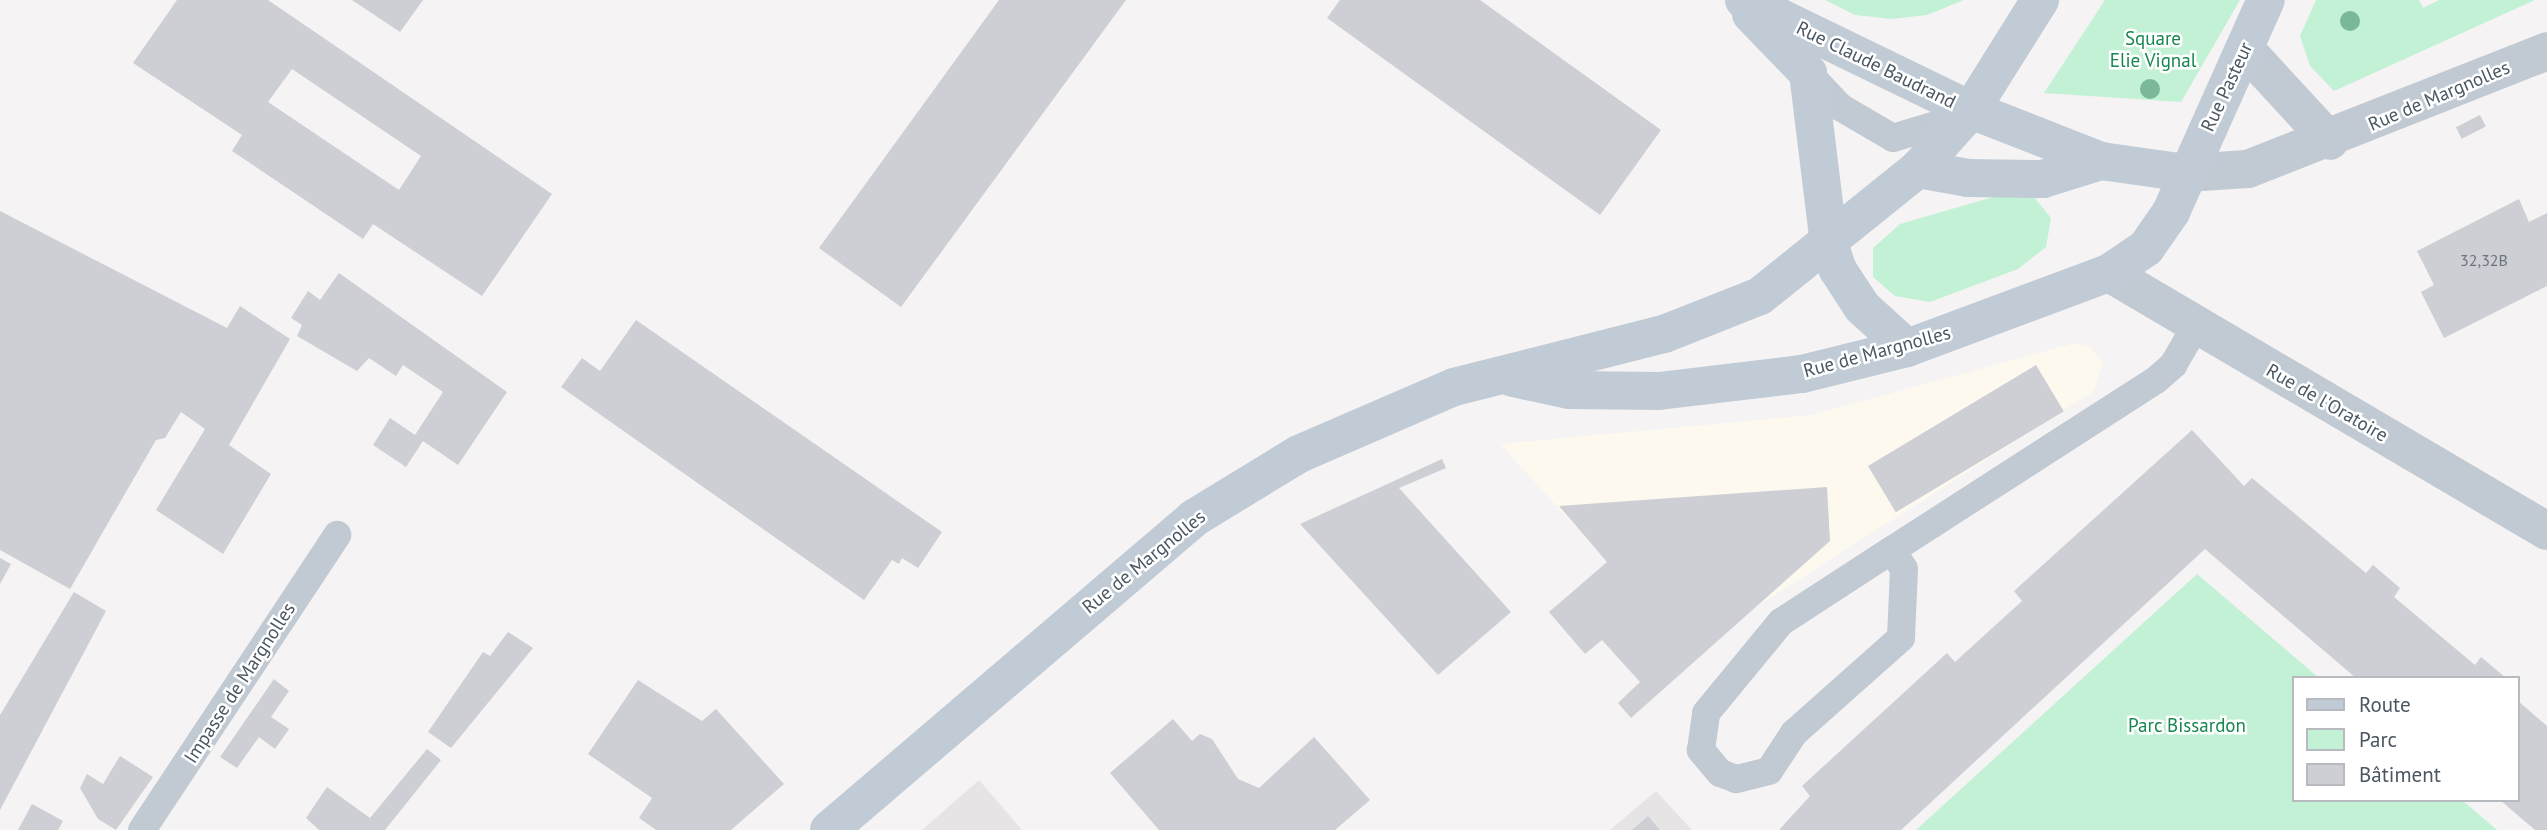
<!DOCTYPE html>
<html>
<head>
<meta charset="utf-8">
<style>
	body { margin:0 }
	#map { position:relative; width:2547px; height:830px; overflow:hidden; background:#f5f3f3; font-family:"PT Sans",sans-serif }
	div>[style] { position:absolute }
	.commercial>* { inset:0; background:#fdf9ef }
	.education>* { inset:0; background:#e6e4e5 }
	.green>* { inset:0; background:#c3f1d5 }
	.building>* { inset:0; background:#cdcfd5; transform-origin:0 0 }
	.lane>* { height:28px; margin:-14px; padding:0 14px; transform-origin:14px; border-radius:14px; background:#c1cad2 }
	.street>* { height:38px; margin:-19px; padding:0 19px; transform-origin:19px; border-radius:19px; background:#c1cad2 }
	.secondary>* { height:38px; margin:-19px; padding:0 19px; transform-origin:19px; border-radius:19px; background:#c1cbd6 }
	.trees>* { width:20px; height:20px; margin:-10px; border-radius:50%; background:#7bb799 }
	span { translate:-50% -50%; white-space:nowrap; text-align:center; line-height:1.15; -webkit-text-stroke:5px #fff; paint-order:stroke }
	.number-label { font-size:16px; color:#6b747e }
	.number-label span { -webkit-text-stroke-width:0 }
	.park-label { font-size:19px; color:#17864f }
	.street-label { font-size:19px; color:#4a5661 }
	.legend { position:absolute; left:2292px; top:676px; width:228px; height:126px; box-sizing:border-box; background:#fff; border:2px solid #b7bbc0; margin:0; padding:9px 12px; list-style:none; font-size:21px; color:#4a5661 }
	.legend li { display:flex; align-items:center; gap:14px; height:35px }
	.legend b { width:35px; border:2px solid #b7bbc0 }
</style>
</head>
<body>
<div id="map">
	<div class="commercial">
		<div style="clip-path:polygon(2075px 343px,2090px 347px,2103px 363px,2094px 391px,1756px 607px,1696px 659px,1500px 444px,1811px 415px)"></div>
	</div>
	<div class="education">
		<div style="clip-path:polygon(979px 780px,1022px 830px,922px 830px)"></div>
		<div style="clip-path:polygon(1656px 791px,1692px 830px,1610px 830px)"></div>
	</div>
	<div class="green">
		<div style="clip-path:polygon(1825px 0,1964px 0,1927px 15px,1892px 19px,1855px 15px)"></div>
		<div style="clip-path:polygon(2105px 0,2240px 0,2181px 102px,2044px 93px)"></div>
		<div style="clip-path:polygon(2316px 0,2419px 0,2423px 8px,2439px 0,2535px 0,2334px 91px,2310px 66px,2300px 36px)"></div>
		<div style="clip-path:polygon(2000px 195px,2033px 196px,2051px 218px,2046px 247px,2018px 269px,1930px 302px,1895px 296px,1873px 277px,1873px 248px,1900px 224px)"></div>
		<div style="clip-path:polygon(2197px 574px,2319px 678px,2293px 678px,2293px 800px,2462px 800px,2497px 830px,1916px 830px)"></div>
	</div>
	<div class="building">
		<div style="clip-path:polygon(evenodd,177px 0,268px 0,552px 194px,482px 296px,373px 224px,363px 239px,232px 151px,242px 135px,133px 63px,177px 0,292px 69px,421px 156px,399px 190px,268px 102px,292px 69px)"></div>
		<div style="clip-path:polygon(352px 0,423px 0,400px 32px)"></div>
		<div style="clip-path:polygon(999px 0,1126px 0,901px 307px,819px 248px)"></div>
		<div style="clip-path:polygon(1340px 0,1480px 0,1661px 130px,1600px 215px,1327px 18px)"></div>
		<div style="left:2480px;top:115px;width:13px;height:27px;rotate:63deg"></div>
		<div style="clip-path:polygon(2519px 199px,2529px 222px,2547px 213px,2547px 286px,2444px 338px,2421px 292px,2434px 285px,2417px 251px)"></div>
		<div style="clip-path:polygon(0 211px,227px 328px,240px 306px,290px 339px,229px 445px,271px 474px,223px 554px,156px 510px,205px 429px,181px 412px,165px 438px,156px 440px,70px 589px,0 550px)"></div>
		<div style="clip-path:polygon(339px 273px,507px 392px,458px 465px,423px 441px,406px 467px,373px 445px,390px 418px,415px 435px,443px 392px,403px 365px,396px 376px,369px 358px,357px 371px,297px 336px,302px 325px,291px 318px,308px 291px,320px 300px)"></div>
		<div style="clip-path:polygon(636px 320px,942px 532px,918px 568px,902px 558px,899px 564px,892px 560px,864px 600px,561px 387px,582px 358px,600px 371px)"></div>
		<div style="left:2036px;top:365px;width:54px;height:196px;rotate:59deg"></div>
		<div style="clip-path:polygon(2192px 430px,2244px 486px,2252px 478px,2366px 573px,2373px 565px,2400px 588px,2394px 597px,2475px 665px,2481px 657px,2506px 678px,2356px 678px,2205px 549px,1901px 830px,1779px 830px,1810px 796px,1802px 786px,1947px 653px,1955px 662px,2022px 601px,2014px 591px)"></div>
		<div style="clip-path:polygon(1442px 459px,1446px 468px,1399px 488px,1511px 612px,1438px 675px,1300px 524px)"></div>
		<div style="clip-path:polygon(1827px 487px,1830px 541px,1631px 718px,1618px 703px,1640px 682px,1602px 640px,1585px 654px,1549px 612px,1607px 562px,1559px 506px)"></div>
		<div style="clip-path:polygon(0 558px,11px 564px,0 584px)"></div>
		<div style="clip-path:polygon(74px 592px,106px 611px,0 810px,0 715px)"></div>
		<div style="clip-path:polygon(508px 632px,533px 648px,451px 748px,428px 732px,483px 652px,490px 656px)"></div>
		<div style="clip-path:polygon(274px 679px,289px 691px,271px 717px,289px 729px,275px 749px,259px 737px,237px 768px,220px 757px)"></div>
		<div style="clip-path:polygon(638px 680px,702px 721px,716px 709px,784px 784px,731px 830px,656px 830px,639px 818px,652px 798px,588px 754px)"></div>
		<div style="clip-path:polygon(2517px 700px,2547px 726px,2547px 830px,2535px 830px,2500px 800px,2517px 800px)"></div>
		<div style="clip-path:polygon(1173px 719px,1192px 741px,1200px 734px,1212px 739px,1238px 779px,1259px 788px,1314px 737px,1370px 800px,1335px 830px,1159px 830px,1110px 773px)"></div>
		<div style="clip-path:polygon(427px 749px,441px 760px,385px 830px,319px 830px,306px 818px,327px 787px,370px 818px)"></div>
		<div style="clip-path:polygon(120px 756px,153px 777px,116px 830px,98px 819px,80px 788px,87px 774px,103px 784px)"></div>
		<div style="clip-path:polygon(32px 804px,63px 821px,58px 830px,18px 830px)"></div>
		<div style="clip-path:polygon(1648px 816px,1660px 830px,1632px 830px)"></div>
	</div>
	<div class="lane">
		<div style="left:1808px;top:73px;width:47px;rotate:46.7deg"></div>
		<div style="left:1840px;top:107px;width:61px;rotate:30.3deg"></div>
		<div style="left:1893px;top:138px;width:69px;rotate:-16.9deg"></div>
		<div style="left:1892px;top:550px;width:22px;rotate:58deg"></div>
		<div style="left:1904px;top:569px;width:69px;rotate:92.5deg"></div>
		<div style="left:1901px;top:638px;width:143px;rotate:138.4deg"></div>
		<div style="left:1794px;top:733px;width:45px;rotate:123.3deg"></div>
		<div style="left:1769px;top:771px;width:34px;rotate:166deg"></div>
		<div style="left:1736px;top:779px;width:17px;rotate:-159deg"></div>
		<div style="left:1720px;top:773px;width:30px;rotate:-130deg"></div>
		<div style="left:1701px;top:750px;width:37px;rotate:-82deg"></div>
		<div style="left:1706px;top:713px;width:118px;rotate:-50.5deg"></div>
		<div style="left:1781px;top:622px;width:132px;rotate:-33deg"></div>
		<div style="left:1892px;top:550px;width:314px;rotate:-32.8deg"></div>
		<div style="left:2156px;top:380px;width:23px;rotate:-41deg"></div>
		<div style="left:2173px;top:365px;width:45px;rotate:-59.5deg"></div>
		<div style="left:142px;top:830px;width:354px;rotate:-56.5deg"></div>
	</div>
	<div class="street">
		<div style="left:2245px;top:49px;width:125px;rotate:47.3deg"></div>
		<div style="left:2186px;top:173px;width:62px;rotate:-3.7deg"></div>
		<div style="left:2248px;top:169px;width:321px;rotate:-21.5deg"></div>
		<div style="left:2109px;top:273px;width:508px;rotate:30.5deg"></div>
	</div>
	<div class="secondary">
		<div style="left:1744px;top:0;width:252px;rotate:25.9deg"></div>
		<div style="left:1971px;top:110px;width:140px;rotate:21.4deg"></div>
		<div style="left:2101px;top:161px;width:86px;rotate:8deg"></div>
		<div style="left:1751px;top:14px;width:82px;rotate:46deg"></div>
		<div style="left:1808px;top:73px;width:171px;rotate:83deg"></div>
		<div style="left:1829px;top:243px;width:28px;rotate:72deg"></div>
		<div style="left:1838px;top:270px;width:44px;rotate:57deg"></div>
		<div style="left:1862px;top:307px;width:61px;rotate:42.3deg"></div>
		<div style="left:1918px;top:169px;width:51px;rotate:10.2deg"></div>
		<div style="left:1968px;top:178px;width:75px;rotate:0.8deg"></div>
		<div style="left:2043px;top:179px;width:61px;rotate:-17.2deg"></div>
		<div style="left:1513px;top:378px;width:57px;rotate:12.1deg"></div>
		<div style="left:1569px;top:390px;width:90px;rotate:0.6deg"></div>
		<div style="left:1659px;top:391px;width:144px;rotate:-6.8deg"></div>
		<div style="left:1802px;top:374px;width:108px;rotate:-13.9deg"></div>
		<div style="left:1907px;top:348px;width:215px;rotate:-20.4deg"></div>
		<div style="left:2109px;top:273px;width:45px;rotate:-34deg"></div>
		<div style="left:2146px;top:248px;width:44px;rotate:-55.2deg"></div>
		<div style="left:2171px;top:212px;width:232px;rotate:-65.9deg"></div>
		<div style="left:829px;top:830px;width:480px;rotate:-40.5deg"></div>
		<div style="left:1194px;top:518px;width:123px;rotate:-31.4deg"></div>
		<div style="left:1299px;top:454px;width:169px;rotate:-23.4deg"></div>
		<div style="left:1454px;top:387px;width:217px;rotate:-14.2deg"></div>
		<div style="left:1664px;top:334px;width:103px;rotate:-21.6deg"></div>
		<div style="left:1760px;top:296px;width:203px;rotate:-38.8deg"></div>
		<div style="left:1918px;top:169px;width:79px;rotate:-48.1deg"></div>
		<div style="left:1971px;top:110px;width:130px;rotate:-57.9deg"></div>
	</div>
	<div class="trees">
		<div style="left:2350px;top:21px"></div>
		<div style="left:2150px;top:89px"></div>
	</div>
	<div class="number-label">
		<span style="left:2484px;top:260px">32,32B</span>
	</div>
	<div class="park-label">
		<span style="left:2153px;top:50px">Square<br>Elie Vignal</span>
		<span style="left:2187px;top:726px">Parc Bissardon</span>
	</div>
	<div class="street-label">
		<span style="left:1876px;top:65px;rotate:26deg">Rue Claude Baudrand</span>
		<span style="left:2227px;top:87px;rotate:-65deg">Rue Pasteur</span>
		<span style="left:2439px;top:96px;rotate:-23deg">Rue de Margnolles</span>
		<span style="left:1877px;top:352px;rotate:-15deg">Rue de Margnolles</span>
		<span style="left:2327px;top:403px;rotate:30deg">Rue de l'Oratoire</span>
		<span style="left:1144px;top:562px;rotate:-39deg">Rue de Margnolles</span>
		<span style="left:240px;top:683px;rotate:-57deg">Impasse de Margnolles</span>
	</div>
	<ul class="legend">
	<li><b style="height:9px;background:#c1cbd6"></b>Route</li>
	<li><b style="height:19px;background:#c3f1d5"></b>Parc</li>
	<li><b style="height:19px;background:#cdcfd5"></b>Bâtiment</li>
	</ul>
</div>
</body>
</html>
